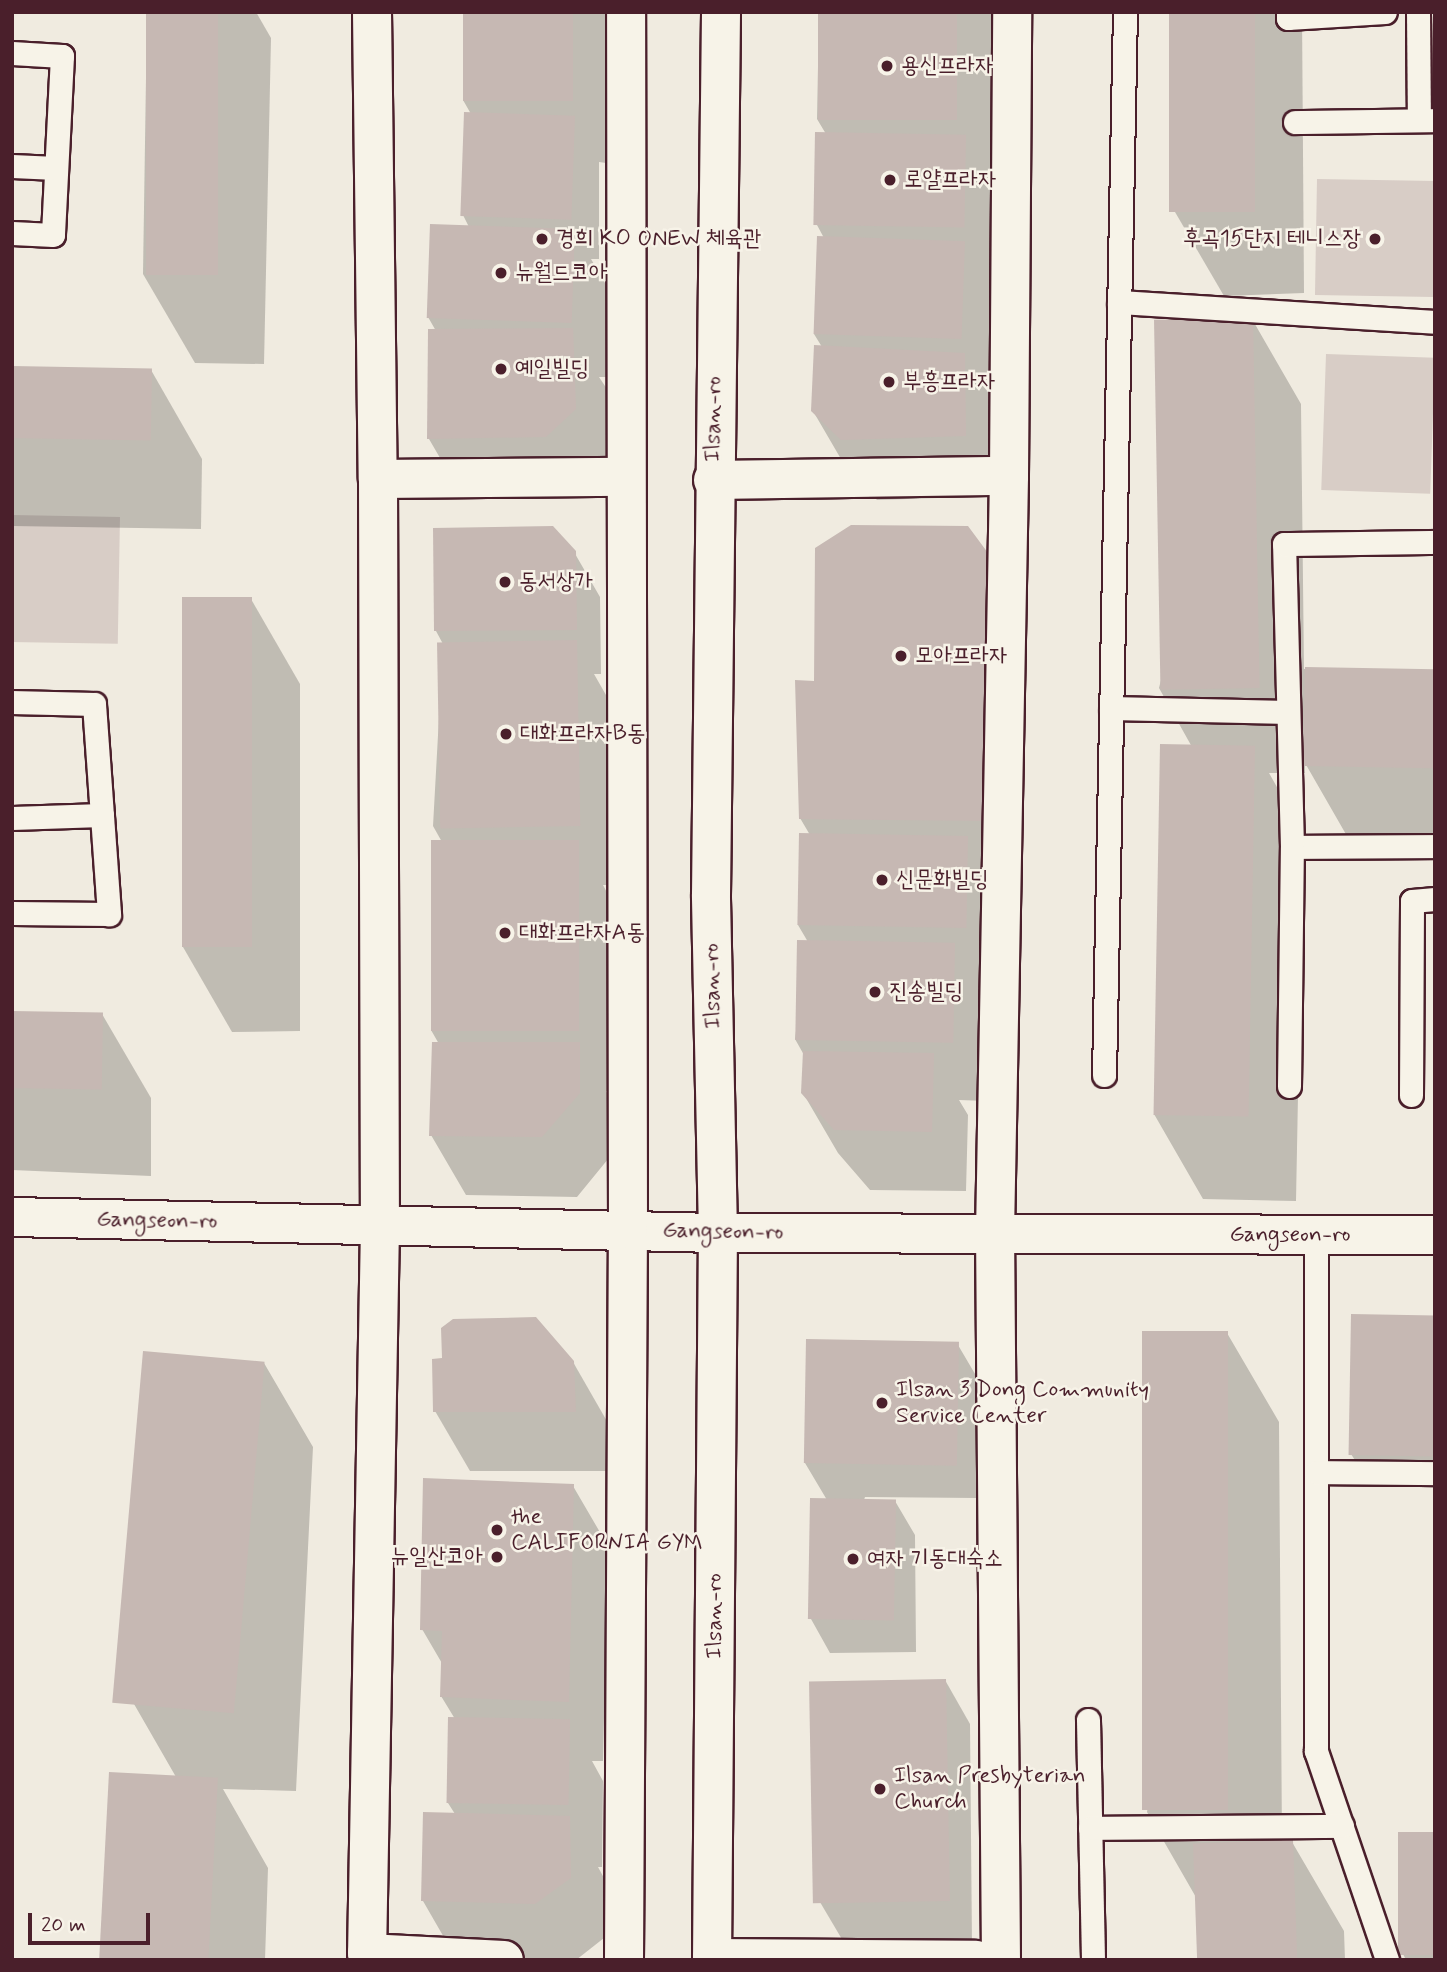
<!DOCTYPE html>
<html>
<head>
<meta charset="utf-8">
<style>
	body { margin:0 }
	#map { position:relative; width:1447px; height:1972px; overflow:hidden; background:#f0ebe0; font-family:Mynerve,"Poor Story",sans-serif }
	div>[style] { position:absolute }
	.green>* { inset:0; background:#d8cdc6; transform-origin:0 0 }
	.shadow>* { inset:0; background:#0003 }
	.building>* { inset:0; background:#c6b8b3; transform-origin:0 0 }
	.roads { filter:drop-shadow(2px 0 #4a1f2b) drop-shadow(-2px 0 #4a1f2b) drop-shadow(0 2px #4a1f2b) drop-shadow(0 -2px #4a1f2b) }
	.lane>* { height:23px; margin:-11.5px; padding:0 11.5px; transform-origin:11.5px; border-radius:11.5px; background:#f7f3e8 }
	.street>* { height:38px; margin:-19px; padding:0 19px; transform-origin:19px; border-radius:19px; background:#f7f3e8 }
	.secondary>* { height:38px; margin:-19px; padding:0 19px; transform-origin:19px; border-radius:19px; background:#f7f3e8 }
	.primary>* { height:38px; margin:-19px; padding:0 19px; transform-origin:19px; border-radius:19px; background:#f7f3e8 }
	.dots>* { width:19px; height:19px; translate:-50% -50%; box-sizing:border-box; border:4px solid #f7f3e8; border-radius:50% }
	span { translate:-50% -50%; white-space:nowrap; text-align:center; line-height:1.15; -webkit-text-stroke:5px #f7f3e8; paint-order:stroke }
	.poi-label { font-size:23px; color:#4a1f2b }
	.left { translate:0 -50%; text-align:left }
	.right { translate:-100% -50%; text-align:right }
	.street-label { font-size:23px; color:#4a1f2b }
	.frame { position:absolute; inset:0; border:14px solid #4a1f2b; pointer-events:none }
	.scale { position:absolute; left:28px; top:1913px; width:122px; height:32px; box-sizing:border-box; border:4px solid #4a1f2b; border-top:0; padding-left:9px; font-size:21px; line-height:24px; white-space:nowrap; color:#4a1f2b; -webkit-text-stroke:5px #f7f3e8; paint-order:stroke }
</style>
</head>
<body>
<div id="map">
	<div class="green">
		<div style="left:1317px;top:179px;width:118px;height:116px;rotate:1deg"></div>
		<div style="left:1326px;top:354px;width:109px;height:136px;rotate:2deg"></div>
		<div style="left:12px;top:515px;width:108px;height:127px;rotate:1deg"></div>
	</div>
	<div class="shadow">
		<div style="clip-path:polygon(147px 12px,256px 12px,271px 38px,264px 364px,195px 363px,143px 274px)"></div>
		<div style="clip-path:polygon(465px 12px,607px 12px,606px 163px,599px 162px,599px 259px,591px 259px,609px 290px,608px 377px,599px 377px,607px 389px,610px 470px,581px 496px,464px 499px,429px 439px,436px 331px,428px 317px,469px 227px,463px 215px,471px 114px,463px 100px)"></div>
		<div style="clip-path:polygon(819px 12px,991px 12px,991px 182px,999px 197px,1000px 288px,990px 288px,999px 303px,999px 400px,990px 400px,999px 415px,999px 496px,877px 500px,848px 471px,813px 411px,822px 347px,814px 334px,824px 238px,817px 225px,826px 134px,817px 119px)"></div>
		<div style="clip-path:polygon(1171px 12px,1302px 12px,1304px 293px,1224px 296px,1175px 212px)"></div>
		<div style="clip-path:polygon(1252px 319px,1301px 404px,1304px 669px,1435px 671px,1435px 851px,1355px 850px,1305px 763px,1305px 773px,1269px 773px,1303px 833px,1296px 1201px,1203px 1199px,1154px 1114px,1192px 747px,1159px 688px)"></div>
		<div style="clip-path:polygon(12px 367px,151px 370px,202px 459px,201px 529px,12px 526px)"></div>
		<div style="clip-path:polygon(574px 552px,600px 597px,601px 674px,594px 674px,610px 702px,612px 885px,603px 885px,612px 902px,613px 1091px,606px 1091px,613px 1104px,613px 1153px,577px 1197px,466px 1195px,431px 1135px,439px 1044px,431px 1030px,442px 842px,433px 826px,443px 644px,436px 631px)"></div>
		<div style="clip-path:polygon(987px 554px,1012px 598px,1008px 864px,982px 864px,1002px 897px,1000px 988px,978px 988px,988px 1006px,988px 1101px,959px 1100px,968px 1115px,966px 1191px,870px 1190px,838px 1153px,803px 1093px,804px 1055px,795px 1039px,808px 942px,798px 925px,810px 835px,800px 818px,816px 682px)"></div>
		<div style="clip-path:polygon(251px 599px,300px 684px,300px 1031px,232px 1032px,183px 947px)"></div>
		<div style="clip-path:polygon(12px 1012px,102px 1014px,151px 1098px,151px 1176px,12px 1170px)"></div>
		<div style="clip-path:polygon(1435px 1318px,1435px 1463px,1358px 1465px,1351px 1454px)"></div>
		<div style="clip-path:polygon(1227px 1333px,1279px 1422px,1282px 1842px,1292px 1842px,1344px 1931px,1345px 1960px,1199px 1960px,1197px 1899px,1147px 1812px)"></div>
		<div style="clip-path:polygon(958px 1345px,978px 1379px,976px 1498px,865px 1497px,864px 1500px,895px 1501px,915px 1535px,916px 1652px,830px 1653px,811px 1619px,827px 1500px,805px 1463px)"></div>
		<div style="clip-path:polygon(573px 1362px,608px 1423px,609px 1471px,470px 1471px,435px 1411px)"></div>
		<div style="clip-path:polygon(264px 1363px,313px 1447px,296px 1791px,223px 1789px,268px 1868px,265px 1960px,103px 1960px,176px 1777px,134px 1704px)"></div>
		<div style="clip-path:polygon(573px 1486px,608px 1546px,603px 1761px,592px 1761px,603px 1781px,602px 1867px,598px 1867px,604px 1878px,604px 1938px,576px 1960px,457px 1960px,423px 1901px,455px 1814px,448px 1803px,455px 1719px,441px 1696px,443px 1665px,422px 1629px)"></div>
		<div style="clip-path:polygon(945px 1680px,970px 1724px,972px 1945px,843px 1941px,817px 1897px)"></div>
		<div style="clip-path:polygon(1435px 1833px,1435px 1960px,1406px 1960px,1403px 1954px)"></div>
	</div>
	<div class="building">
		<div style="left:146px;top:12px;width:72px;height:263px"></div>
		<div style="left:463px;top:12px;width:110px;height:89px"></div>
		<div style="left:818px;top:12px;width:139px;height:108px"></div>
		<div style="left:1169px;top:12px;width:86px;height:200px"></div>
		<div style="left:464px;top:112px;width:111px;height:104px;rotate:2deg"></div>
		<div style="left:815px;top:132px;width:151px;height:93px;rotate:1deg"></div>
		<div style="left:430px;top:224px;width:145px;height:94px;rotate:2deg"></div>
		<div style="left:817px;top:236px;width:148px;height:98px;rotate:2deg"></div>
		<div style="left:1253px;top:318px;width:370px;height:99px;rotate:89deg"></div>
		<div style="clip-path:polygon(573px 328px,576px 409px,546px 437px,427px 439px,428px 329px)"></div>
		<div style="clip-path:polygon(814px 345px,965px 353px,966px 436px,841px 440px,811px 411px)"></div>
		<div style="left:12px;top:366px;width:140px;height:72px;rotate:1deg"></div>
		<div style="clip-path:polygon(851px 525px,968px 526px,988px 553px,984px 821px,799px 819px,795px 680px,814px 681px,815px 548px)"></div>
		<div style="clip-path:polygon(553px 526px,576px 551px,577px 630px,434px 631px,433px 528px)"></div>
		<div style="left:182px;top:597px;width:70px;height:350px"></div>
		<div style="left:577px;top:640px;width:186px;height:140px;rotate:89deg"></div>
		<div style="left:1305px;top:667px;width:130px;height:99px;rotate:1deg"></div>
		<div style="left:1160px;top:744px;width:95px;height:371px;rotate:1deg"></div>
		<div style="left:799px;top:833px;width:169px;height:92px;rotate:1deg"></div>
		<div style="left:431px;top:840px;width:148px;height:191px"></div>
		<div style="left:797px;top:940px;width:158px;height:100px;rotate:1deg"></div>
		<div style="left:12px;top:1011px;width:91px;height:77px;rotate:1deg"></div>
		<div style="clip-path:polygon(432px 1042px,580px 1042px,580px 1093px,542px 1137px,429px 1136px)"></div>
		<div style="clip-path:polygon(803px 1051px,934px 1053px,932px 1132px,834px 1130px,801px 1093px)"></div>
		<div style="left:1351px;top:1314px;width:84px;height:141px;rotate:1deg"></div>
		<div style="clip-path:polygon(536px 1317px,574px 1361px,576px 1412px,433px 1412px,432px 1359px,442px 1358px,441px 1328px,453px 1319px)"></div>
		<div style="left:1228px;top:1331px;width:479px;height:86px;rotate:90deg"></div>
		<div style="left:806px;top:1339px;width:153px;height:124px;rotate:1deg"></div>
		<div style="left:143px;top:1351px;width:122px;height:353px;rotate:5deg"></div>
		<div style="clip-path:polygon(423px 1478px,574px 1484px,569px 1702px,440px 1697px,442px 1631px,420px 1630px)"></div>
		<div style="left:810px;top:1498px;width:86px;height:121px;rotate:1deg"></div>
		<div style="left:946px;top:1679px;width:222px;height:137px;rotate:89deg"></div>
		<div style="left:448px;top:1717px;width:122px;height:86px;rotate:1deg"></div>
		<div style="left:109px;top:1772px;width:109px;height:188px;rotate:3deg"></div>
		<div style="clip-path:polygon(423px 1812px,570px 1816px,571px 1878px,535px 1904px,421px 1901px)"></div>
		<div style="left:1398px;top:1832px;width:37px;height:123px"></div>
		<div style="left:1293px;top:1840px;width:120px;height:100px;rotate:88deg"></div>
	</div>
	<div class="roads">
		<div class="lane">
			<div style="left:1288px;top:12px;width:6px;rotate:90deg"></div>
			<div style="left:1288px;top:18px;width:97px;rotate:-3.5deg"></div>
			<div style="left:1418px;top:12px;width:108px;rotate:89.5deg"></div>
			<div style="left:12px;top:53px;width:50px;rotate:3.4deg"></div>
			<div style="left:62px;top:56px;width:179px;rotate:92.9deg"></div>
			<div style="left:53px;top:235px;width:41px;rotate:-177.2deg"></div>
			<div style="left:1295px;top:122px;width:140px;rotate:-0.8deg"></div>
			<div style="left:12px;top:166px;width:44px;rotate:2.6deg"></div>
			<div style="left:1119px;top:302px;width:317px;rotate:3.6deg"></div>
			<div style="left:12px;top:702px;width:82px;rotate:1.4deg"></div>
			<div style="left:94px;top:704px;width:211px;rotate:85.9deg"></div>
			<div style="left:109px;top:914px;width:97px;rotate:-179.4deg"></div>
			<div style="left:1111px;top:708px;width:177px;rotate:1.3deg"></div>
			<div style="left:12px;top:818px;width:90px;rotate:-1.9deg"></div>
			<div style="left:1292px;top:847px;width:143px;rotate:-0.4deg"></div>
			<div style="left:1104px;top:1075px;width:1063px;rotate:-88.87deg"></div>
			<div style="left:1289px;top:1086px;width:239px;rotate:-89.3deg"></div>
			<div style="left:1292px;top:847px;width:303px;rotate:-91.5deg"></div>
			<div style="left:1284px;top:544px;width:151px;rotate:-0.8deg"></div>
			<div style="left:1411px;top:1095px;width:194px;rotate:-89.7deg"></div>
			<div style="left:1412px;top:901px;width:23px;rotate:-5deg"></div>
			<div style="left:1316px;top:1235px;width:516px;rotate:90deg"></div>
			<div style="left:1316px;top:1751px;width:221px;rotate:71.2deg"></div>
			<div style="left:1317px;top:1472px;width:118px;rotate:0.5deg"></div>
			<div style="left:1088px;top:1720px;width:240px;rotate:88.8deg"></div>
			<div style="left:1090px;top:1828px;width:252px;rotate:-0.5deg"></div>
		</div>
		<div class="street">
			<div style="left:372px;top:12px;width:467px;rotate:89.3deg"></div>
			<div style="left:378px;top:479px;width:747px;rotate:89.85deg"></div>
			<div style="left:380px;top:1226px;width:727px;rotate:91.02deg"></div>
			<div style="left:367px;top:1953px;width:137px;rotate:2.9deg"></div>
			<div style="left:378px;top:479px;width:247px;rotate:-0.5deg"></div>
			<div style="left:713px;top:480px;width:296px;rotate:-0.8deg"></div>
			<div style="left:712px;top:1958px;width:264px;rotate:0.4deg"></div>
			<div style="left:1001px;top:1960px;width:726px;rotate:-90.47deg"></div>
			<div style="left:995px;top:1234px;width:758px;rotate:-88.94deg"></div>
			<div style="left:1009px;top:476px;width:464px;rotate:-89.6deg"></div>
		</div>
		<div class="secondary">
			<div style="left:12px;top:1217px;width:706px;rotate:1.3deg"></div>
			<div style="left:718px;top:1233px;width:717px;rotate:0.16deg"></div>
		</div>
		<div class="primary">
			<div style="left:624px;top:1960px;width:731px;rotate:-89.69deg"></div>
			<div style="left:628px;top:1229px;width:1217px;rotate:-90.09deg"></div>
			<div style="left:712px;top:1960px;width:727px;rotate:-89.53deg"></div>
			<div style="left:718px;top:1233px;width:338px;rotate:-91.2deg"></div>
			<div style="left:711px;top:895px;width:883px;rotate:-89.35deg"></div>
		</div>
	</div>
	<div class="dots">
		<div style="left:887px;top:66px;background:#4a1f2b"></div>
		<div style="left:890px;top:180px;background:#4a1f2b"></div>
		<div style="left:542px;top:239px;background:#4a1f2b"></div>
		<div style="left:1375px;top:239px;background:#4a1f2b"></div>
		<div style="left:501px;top:273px;background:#4a1f2b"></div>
		<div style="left:501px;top:369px;background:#4a1f2b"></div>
		<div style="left:889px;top:382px;background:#4a1f2b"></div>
		<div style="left:505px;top:582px;background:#4a1f2b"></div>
		<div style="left:901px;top:656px;background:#4a1f2b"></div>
		<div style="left:506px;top:734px;background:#4a1f2b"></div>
		<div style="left:882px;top:880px;background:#4a1f2b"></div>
		<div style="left:505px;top:933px;background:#4a1f2b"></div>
		<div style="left:875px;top:992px;background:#4a1f2b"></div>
		<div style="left:882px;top:1403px;background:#4a1f2b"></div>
		<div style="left:497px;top:1530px;background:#4a1f2b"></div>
		<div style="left:497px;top:1557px;background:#4a1f2b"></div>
		<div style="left:853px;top:1559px;background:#4a1f2b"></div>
		<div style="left:880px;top:1789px;background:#4a1f2b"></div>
	</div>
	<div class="poi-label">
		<span class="left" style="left:901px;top:66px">용신프라자</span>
		<span class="left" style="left:904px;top:180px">로얄프라자</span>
		<span class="left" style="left:556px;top:239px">경희 KO ONEW 체육관</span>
		<span class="right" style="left:1361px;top:239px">후곡15단지 테니스장</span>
		<span class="left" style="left:515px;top:273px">뉴월드코아</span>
		<span class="left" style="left:515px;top:369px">예일빌딩</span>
		<span class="left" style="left:903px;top:382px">부흥프라자</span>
		<span class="left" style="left:519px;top:582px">동서상가</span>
		<span class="left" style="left:915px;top:656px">모아프라자</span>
		<span class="left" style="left:520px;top:734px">대화프라자B동</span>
		<span class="left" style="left:896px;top:880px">신문화빌딩</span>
		<span class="left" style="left:519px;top:933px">대화프라자A동</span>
		<span class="left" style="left:889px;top:992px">진송빌딩</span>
		<span class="left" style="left:896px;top:1403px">Ilsan 3 Dong Community<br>Service Center</span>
		<span class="left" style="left:511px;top:1530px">the<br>CALIFORNIA GYM</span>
		<span class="right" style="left:483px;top:1557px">뉴일산코아</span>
		<span class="left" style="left:867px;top:1559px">여자 기동대숙소</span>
		<span class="left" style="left:894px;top:1789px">Ilsan Presbyterian<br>Church</span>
	</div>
	<div class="street-label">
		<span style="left:714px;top:419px;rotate:-89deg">Ilsan-ro</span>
		<span style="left:713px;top:986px;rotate:-91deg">Ilsan-ro</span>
		<span style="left:157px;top:1221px;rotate:1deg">Gangseon-ro</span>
		<span style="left:723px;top:1232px;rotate:1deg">Gangseon-ro</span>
		<span style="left:1290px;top:1235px">Gangseon-ro</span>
		<span style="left:715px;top:1616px;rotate:-90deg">Ilsan-ro</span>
	</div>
	<div class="frame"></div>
	<div class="scale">20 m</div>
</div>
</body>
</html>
